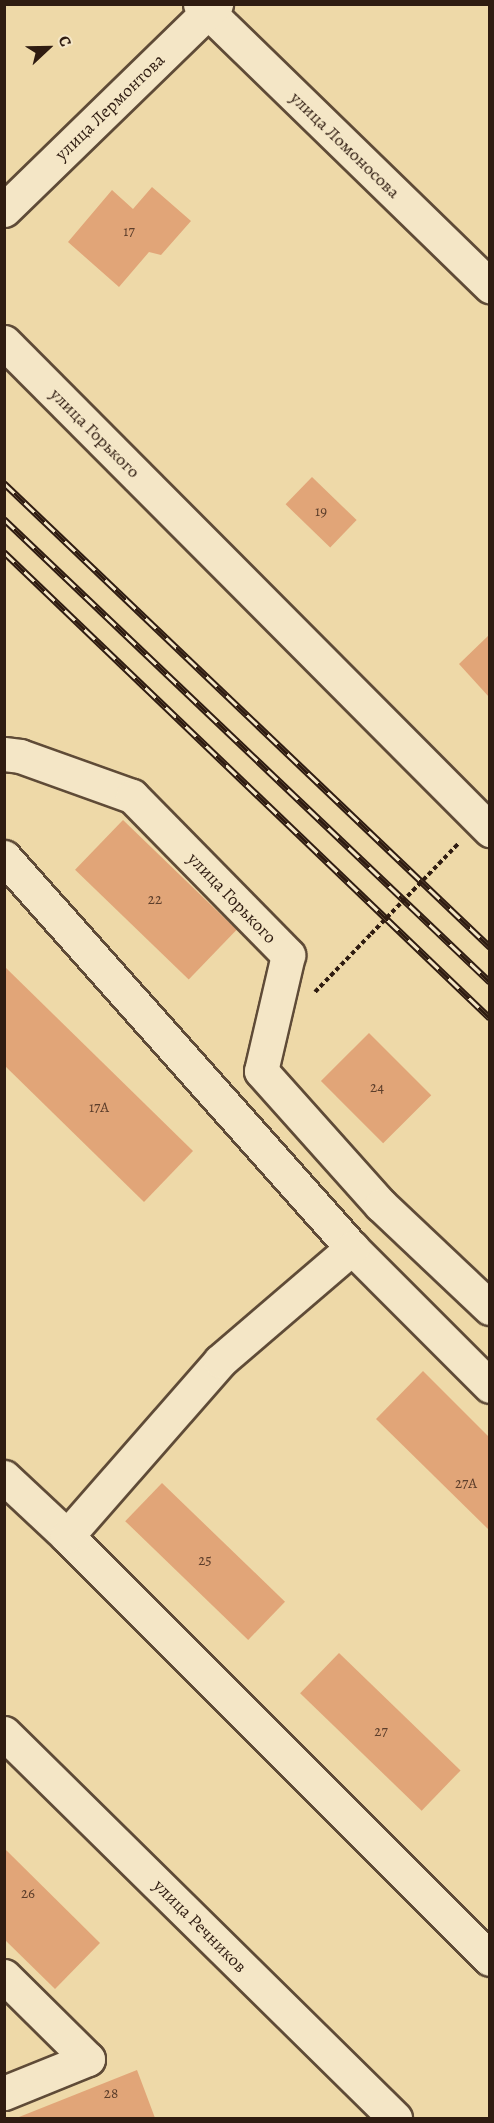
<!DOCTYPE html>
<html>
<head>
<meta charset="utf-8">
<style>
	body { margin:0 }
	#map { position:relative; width:494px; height:2123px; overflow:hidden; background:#eed9a8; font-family:Alegreya,serif }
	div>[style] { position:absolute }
	.building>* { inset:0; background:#e1a578; transform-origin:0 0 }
	.path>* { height:4px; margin-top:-2px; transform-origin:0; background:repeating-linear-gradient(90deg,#2f1c11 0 4.5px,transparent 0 7.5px) }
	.roads { filter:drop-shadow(2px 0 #5f4b37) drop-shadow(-2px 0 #5f4b37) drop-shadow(0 2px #5f4b37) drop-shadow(0 -2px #5f4b37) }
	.minor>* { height:33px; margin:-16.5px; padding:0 16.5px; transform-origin:16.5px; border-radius:16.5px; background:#f4e6c6 }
	.tertiary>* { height:33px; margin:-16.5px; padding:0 16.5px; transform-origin:16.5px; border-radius:16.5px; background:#f4e6c6 }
	.rail>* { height:7px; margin-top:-3.5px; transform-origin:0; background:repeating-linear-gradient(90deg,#f4e6c6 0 14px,#2f1c11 0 28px); box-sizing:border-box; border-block:2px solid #2f1c11 }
	.path-bridge>* { height:4px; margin-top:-2px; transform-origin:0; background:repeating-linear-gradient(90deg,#2f1c11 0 4.5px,transparent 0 7.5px) }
	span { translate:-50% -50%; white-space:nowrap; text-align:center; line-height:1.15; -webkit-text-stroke:4.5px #f4e6c6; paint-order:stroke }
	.number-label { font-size:15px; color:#5c3e2b }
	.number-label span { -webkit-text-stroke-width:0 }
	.street-label { font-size:18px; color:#2f1c11 }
	.frame { position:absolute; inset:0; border:6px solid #2f1c11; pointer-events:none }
	.north { position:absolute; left:18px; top:18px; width:60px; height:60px; -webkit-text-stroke:4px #f4e6c6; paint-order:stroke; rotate:68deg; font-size:16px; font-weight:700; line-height:24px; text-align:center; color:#2f1c11 }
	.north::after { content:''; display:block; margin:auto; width:21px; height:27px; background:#2f1c11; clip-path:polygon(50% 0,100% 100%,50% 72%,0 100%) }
</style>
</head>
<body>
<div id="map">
	<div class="building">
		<div style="clip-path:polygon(152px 187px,191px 221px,161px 255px,149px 252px,119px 287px,68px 242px,112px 190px,133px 209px)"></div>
		<div style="left:312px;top:477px;width:62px;height:38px;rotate:44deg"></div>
		<div style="clip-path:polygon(489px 635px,489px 697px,459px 664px)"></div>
		<div style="left:123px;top:820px;width:158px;height:69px;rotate:44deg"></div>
		<div style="clip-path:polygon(4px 966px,193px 1151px,144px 1202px,4px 1065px)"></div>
		<div style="left:369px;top:1033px;width:88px;height:68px;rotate:45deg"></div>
		<div style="clip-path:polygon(423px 1371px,489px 1437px,489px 1530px,376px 1419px)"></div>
		<div style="left:162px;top:1483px;width:171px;height:53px;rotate:44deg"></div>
		<div style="left:339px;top:1653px;width:169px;height:56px;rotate:44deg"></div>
		<div style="clip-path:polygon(4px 1848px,100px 1943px,55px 1989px,4px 1939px)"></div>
		<div style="clip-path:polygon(137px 2070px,155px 2118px,19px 2118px,19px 2117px)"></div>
	</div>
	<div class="path">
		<div style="left:315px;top:992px;width:81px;rotate:-46deg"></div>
	</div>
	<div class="roads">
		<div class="minor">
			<div style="left:200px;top:4px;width:405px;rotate:44.2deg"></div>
			<div style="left:4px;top:210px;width:296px;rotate:-44.2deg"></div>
			<div style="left:4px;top:342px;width:689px;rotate:45.12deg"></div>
			<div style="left:4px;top:754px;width:16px;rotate:7deg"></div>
			<div style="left:20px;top:756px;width:119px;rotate:19.7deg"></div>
			<div style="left:132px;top:796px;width:223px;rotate:45.5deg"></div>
			<div style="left:288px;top:955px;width:119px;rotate:103.1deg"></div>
			<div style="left:261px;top:1071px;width:180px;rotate:48.2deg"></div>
			<div style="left:381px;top:1205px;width:150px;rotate:43.4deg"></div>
			<div style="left:4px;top:857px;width:523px;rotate:48.33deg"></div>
			<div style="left:352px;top:1248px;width:195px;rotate:45deg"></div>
			<div style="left:4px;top:1477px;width:86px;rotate:43.1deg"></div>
			<div style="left:67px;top:1536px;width:598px;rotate:45deg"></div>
			<div style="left:67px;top:1536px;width:232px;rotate:-48.8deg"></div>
			<div style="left:220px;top:1361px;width:174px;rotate:-40.6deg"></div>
			<div style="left:4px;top:1976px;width:118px;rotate:44.7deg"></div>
			<div style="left:88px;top:2059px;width:91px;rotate:158deg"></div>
		</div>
		<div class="tertiary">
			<div style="left:4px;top:1733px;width:549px;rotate:44.56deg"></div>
		</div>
	</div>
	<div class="rail">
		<div style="left:4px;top:483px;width:672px;rotate:43.67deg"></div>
		<div style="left:4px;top:519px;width:671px;rotate:43.61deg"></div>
		<div style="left:4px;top:552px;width:673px;rotate:43.8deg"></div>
	</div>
	<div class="path-bridge">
		<div style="left:371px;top:934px;width:125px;rotate:-46deg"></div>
	</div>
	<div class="number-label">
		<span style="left:129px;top:232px">17</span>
		<span style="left:321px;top:512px">19</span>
		<span style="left:155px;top:900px">22</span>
		<span style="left:377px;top:1088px">24</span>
		<span style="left:99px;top:1108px">17А</span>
		<span style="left:466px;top:1484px">27А</span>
		<span style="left:205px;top:1561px">25</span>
		<span style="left:381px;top:1732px">27</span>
		<span style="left:28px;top:1894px">26</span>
		<span style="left:111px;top:2094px">28</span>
	</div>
	<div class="street-label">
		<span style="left:110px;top:107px;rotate:-44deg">улица Лермонтова</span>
		<span style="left:345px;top:145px;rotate:44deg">улица Ломоносова</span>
		<span style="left:95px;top:433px;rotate:45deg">улица Горького</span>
		<span style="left:232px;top:898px;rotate:46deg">улица Горького</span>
		<span style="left:200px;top:1926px;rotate:45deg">улица Речников</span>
	</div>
	<div class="frame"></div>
	<div class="north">С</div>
</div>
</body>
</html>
